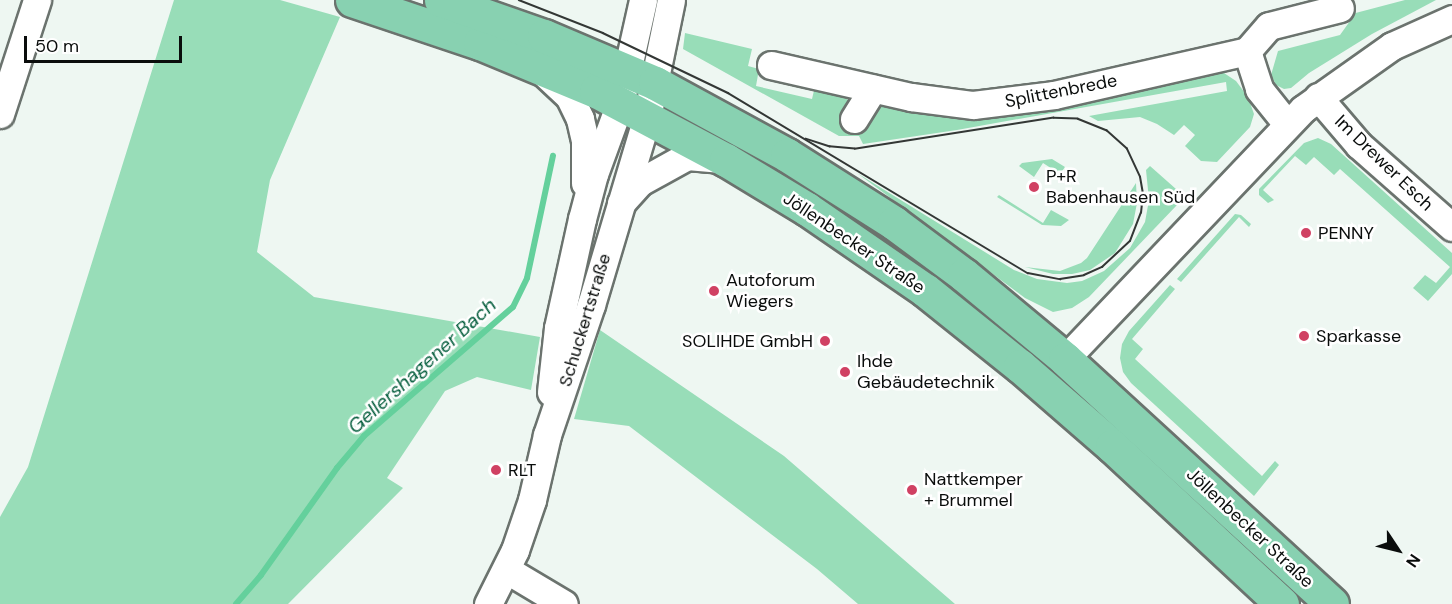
<!DOCTYPE html>
<html>
<head>
<meta charset="utf-8">
<style>
	body { margin:0 }
	#map { position:relative; width:1452px; height:604px; overflow:hidden; background:#eef7f2; font-family:"DM Sans",sans-serif }
	div>[style] { position:absolute }
	.green>* { inset:0; background:#98ddb8 }
	.stream>* { height:6px; margin:-3px; padding:0 3px; transform-origin:3px; border-radius:3px; background:#64d09c }
	.roads { filter:drop-shadow(2px 0 #6b736e) drop-shadow(-2px 0 #6b736e) drop-shadow(0 2px #6b736e) drop-shadow(0 -2px #6b736e) }
	.minor>* { height:27px; margin:-13.5px; padding:0 13.5px; transform-origin:13.5px; border-radius:13.5px; background:#fff }
	.major>* { height:33px; margin:-16.5px; padding:0 16.5px; transform-origin:16.5px; border-radius:16.5px; background:#88d1b1 }
	.tram>* { height:1.5px; margin:-0.75px; padding:0 0.75px; transform-origin:0.75px; border-radius:0.75px; background:#333735 }
	.dots>* { width:16px; height:16px; translate:-50% -50%; box-sizing:border-box; border:3px solid #fff; border-radius:50% }
	span { translate:-50% -50%; white-space:nowrap; text-align:center; line-height:1.15; -webkit-text-stroke:5px #fff; paint-order:stroke }
	.street-label { font-size:18px; color:#0a0d0c }
	.poi-label { font-size:18px; color:#0a0d0c }
	.left { translate:0 -50%; text-align:left }
	.right { translate:-100% -50%; text-align:right }
	.water-label { font-size:20px; color:#055e3d; font-style:italic }
	.north { position:absolute; left:1368px; top:520px; width:60px; height:60px; -webkit-text-stroke:4px #fff; paint-order:stroke; rotate:125deg; font-size:16px; font-weight:700; line-height:24px; text-align:center; color:#0a0d0c }
	.north::after { content:''; display:block; margin:auto; width:21px; height:27px; background:#0a0d0c; clip-path:polygon(50% 0,100% 100%,50% 72%,0 100%) }
	.scale { position:absolute; left:24px; top:36px; width:158px; height:27px; box-sizing:border-box; border:3px solid #0a0d0c; border-top:0; padding-left:8px; font-size:18px; line-height:21px; white-space:nowrap; color:#0a0d0c; -webkit-text-stroke:4px #fff; paint-order:stroke }
</style>
</head>
<body>
<div id="map">
	<div class="green">
		<div style="clip-path:polygon(174px 0,280px 0,340px 17px,270px 180px,257px 252px,314px 297px,540px 337px,531px 390px,477px 377px,445px 391px,387px 478px,403px 488px,288px 604px,0 604px,0 517px,28px 467px)"></div>
		<div style="clip-path:polygon(1405px 0,1436px 0,1372px 34px,1309px 73px,1291px 88px,1284px 89px,1276px 85px,1271px 75px,1278px 51px,1340px 35px,1350px 21px,1348px 15px)"></div>
		<div style="clip-path:polygon(685px 33px,752px 49px,748px 66px,759px 69px,756px 86px,812px 99px,816px 82px,835px 88px,848px 100px,850px 112px,844px 124px,858px 133px,877px 102px,965px 117px,1218px 69px,1236px 81px,1248px 97px,1254px 114px,1250px 127px,1217px 162px,1201px 161px,1185px 146px,1195px 135px,1184px 125px,1174px 135px,1157px 124px,1140px 117px,1098px 121px,1089px 116px,1227px 91px,1226px 82px,957px 130px,863px 144px,859px 136px,839px 136px,683px 49px)"></div>
		<div style="clip-path:polygon(1318px 138px,1331px 144px,1452px 253px,1452px 274px,1428px 301px,1413px 288px,1425px 275px,1436px 283px,1450px 267px,1340px 169px,1334px 175px,1314px 157px,1306px 165px,1295px 156px,1263px 190px,1274px 200px,1268px 203px,1259px 195px,1259px 189px,1304px 143px)"></div>
		<div style="clip-path:polygon(1052px 159px,1065px 167px,1060px 174px,1043px 163px,1034px 177px,1019px 166px,1022px 163px)"></div>
		<div style="clip-path:polygon(1150px 166px,1176px 189px,1177px 205px,1089px 297px,1072px 308px,1053px 312px,1025px 298px,857px 173px,1014px 270px,1037px 279px,1067px 283px,1082px 281px,1104px 271px,1130px 248px,1145px 222px,1149px 200px,1146px 170px)"></div>
		<div style="clip-path:polygon(1136px 183px,1137px 203px,1133px 224px,1115px 253px,1090px 270px,1072px 274px,1053px 274px,1025px 267px,1060px 271px,1081px 263px,1087px 258px)"></div>
		<div style="clip-path:polygon(999px 195px,1043px 223px,1051px 210px,1069px 220px,1061px 226px,1042px 225px,997px 197px)"></div>
		<div style="clip-path:polygon(1235px 214px,1241px 215px,1251px 224px,1249px 227px,1239px 217px,1181px 282px,1177px 279px)"></div>
		<div style="clip-path:polygon(1170px 285px,1175px 289px,1132px 339px,1143px 349px,1135px 359px,1262px 476px,1275px 461px,1279px 465px,1254px 496px,1131px 383px,1123px 372px,1120px 358px,1122px 344px,1129px 331px)"></div>
		<div style="clip-path:polygon(600px 330px,784px 456px,955px 604px,858px 604px,817px 569px,629px 426px,574px 419px)"></div>
	</div>
	<div class="stream">
		<div style="left:236px;top:604px;width:38px;rotate:-49deg"></div>
		<div style="left:261px;top:575px;width:131px;rotate:-54.6deg"></div>
		<div style="left:337px;top:468px;width:42px;rotate:-49.8deg"></div>
		<div style="left:364px;top:436px;width:197px;rotate:-40.9deg"></div>
		<div style="left:513px;top:307px;width:32px;rotate:-64deg"></div>
		<div style="left:527px;top:278px;width:125px;rotate:-78deg"></div>
	</div>
	<div class="roads">
		<div class="minor">
			<div style="left:1247px;top:51px;width:33px;rotate:-49deg"></div>
			<div style="left:1269px;top:26px;width:73px;rotate:-14.2deg"></div>
			<div style="left:771px;top:65px;width:144px;rotate:12.9deg"></div>
			<div style="left:911px;top:97px;width:63px;rotate:7.4deg"></div>
			<div style="left:973px;top:105px;width:82px;rotate:-7deg"></div>
			<div style="left:1054px;top:95px;width:198px;rotate:-12.8deg"></div>
			<div style="left:1247px;top:51px;width:40px;rotate:72deg"></div>
			<div style="left:1259px;top:89px;width:45px;rotate:51.3deg"></div>
			<div style="left:544px;top:73px;width:34px;rotate:43deg"></div>
			<div style="left:569px;top:96px;width:25px;rotate:64deg"></div>
			<div style="left:580px;top:119px;width:23px;rotate:77deg"></div>
			<div style="left:585px;top:141px;width:42px;rotate:90deg"></div>
			<div style="left:1318px;top:97px;width:63px;rotate:49.5deg"></div>
			<div style="left:1359px;top:145px;width:124px;rotate:41.4deg"></div>
			<div style="left:0;top:114px;width:120px;rotate:-72deg"></div>
			<div style="left:854px;top:119px;width:36px;rotate:-58deg"></div>
			<div style="left:621px;top:203px;width:28px;rotate:-48deg"></div>
			<div style="left:640px;top:182px;width:54px;rotate:-29deg"></div>
			<div style="left:687px;top:156px;width:32px;rotate:5deg"></div>
			<div style="left:1065px;top:359px;width:345px;rotate:-46.4deg"></div>
			<div style="left:1303px;top:109px;width:109px;rotate:-35.3deg"></div>
			<div style="left:1392px;top:46px;width:66px;rotate:-24.2deg"></div>
			<div style="left:551px;top:392px;width:64px;rotate:-83.8deg"></div>
			<div style="left:558px;top:328px;width:112px;rotate:-77.6deg"></div>
			<div style="left:582px;top:219px;width:47px;rotate:-75.1deg"></div>
			<div style="left:594px;top:174px;width:76px;rotate:-69.9deg"></div>
			<div style="left:620px;top:103px;width:106px;rotate:-77.4deg"></div>
			<div style="left:507px;top:570px;width:66px;rotate:30.8deg"></div>
			<div style="left:488px;top:604px;width:60px;rotate:-63.4deg"></div>
			<div style="left:515px;top:550px;width:53px;rotate:-71.2deg"></div>
			<div style="left:532px;top:500px;width:67px;rotate:-77deg"></div>
			<div style="left:547px;top:435px;width:137px;rotate:-71.3deg"></div>
			<div style="left:591px;top:305px;width:196px;rotate:-73.4deg"></div>
			<div style="left:647px;top:117px;width:119px;rotate:-78.4deg"></div>
		</div>
		<div class="major">
			<div style="left:352px;top:0;width:135px;rotate:18.6deg"></div>
			<div style="left:480px;top:43px;width:126px;rotate:22.5deg"></div>
			<div style="left:596px;top:91px;width:147px;rotate:28deg"></div>
			<div style="left:726px;top:160px;width:95px;rotate:31.2deg"></div>
			<div style="left:807px;top:209px;width:143px;rotate:34.5deg"></div>
			<div style="left:925px;top:290px;width:122px;rotate:38.7deg"></div>
			<div style="left:1020px;top:366px;width:122px;rotate:41deg"></div>
			<div style="left:1112px;top:446px;width:232px;rotate:42.9deg"></div>
			<div style="left:441px;top:0;width:109px;rotate:19.3deg"></div>
			<div style="left:544px;top:36px;width:121px;rotate:22.9deg"></div>
			<div style="left:655px;top:83px;width:150px;rotate:28.6deg"></div>
			<div style="left:787px;top:155px;width:127px;rotate:32.4deg"></div>
			<div style="left:894px;top:223px;width:87px;rotate:36.6deg"></div>
			<div style="left:964px;top:275px;width:131px;rotate:39.7deg"></div>
			<div style="left:1065px;top:359px;width:362px;rotate:42.5deg"></div>
		</div>
	</div>
	<div class="tram">
		<div style="left:519px;top:0;width:90px;rotate:21.4deg"></div>
		<div style="left:603px;top:33px;width:139px;rotate:25.6deg"></div>
		<div style="left:728px;top:93px;width:350px;rotate:31deg"></div>
		<div style="left:1028px;top:273px;width:33px;rotate:11deg"></div>
		<div style="left:1060px;top:279px;width:24px;rotate:-9deg"></div>
		<div style="left:1084px;top:275px;width:20px;rotate:-24deg"></div>
		<div style="left:1102px;top:267px;width:38px;rotate:-43deg"></div>
		<div style="left:1130px;top:241px;width:30px;rotate:-69deg"></div>
		<div style="left:1141px;top:213px;width:19px;rotate:-84deg"></div>
		<div style="left:1143px;top:194px;width:17px;rotate:-100deg"></div>
		<div style="left:1140px;top:177px;width:31px;rotate:-115deg"></div>
		<div style="left:1127px;top:149px;width:27px;rotate:-138deg"></div>
		<div style="left:1107px;top:131px;width:31px;rotate:-158deg"></div>
		<div style="left:1078px;top:119px;width:24px;rotate:-178deg"></div>
		<div style="left:1054px;top:118px;width:201px;rotate:171.1deg"></div>
		<div style="left:855px;top:149px;width:25px;rotate:-175deg"></div>
		<div style="left:830px;top:147px;width:25px;rotate:-162deg"></div>
	</div>
	<div class="dots">
		<div style="left:1034px;top:187px;background:#d04163"></div>
		<div style="left:1306px;top:233px;background:#d04163"></div>
		<div style="left:714px;top:291px;background:#d04163"></div>
		<div style="left:1304px;top:336px;background:#d04163"></div>
		<div style="left:825px;top:341px;background:#d04163"></div>
		<div style="left:845px;top:372px;background:#d04163"></div>
		<div style="left:496px;top:470px;background:#d04163"></div>
		<div style="left:912px;top:490px;background:#d04163"></div>
	</div>
	<div class="street-label">
		<span style="left:1061px;top:91px;rotate:-11deg">Splittenbrede</span>
		<span style="left:1384px;top:163px;rotate:44deg">Im Drewer Esch</span>
		<span style="left:854px;top:243px;rotate:34deg">Jöllenbecker Straße</span>
		<span style="left:585px;top:320px;rotate:-73deg">Schuckertstraße</span>
		<span style="left:1250px;top:528px;rotate:43deg">Jöllenbecker Straße</span>
	</div>
	<div class="poi-label">
		<span class="left" style="left:1046px;top:187px">P+R<br>Babenhausen Süd</span>
		<span class="left" style="left:1318px;top:233px">PENNY</span>
		<span class="left" style="left:726px;top:291px">Autoforum<br>Wiegers</span>
		<span class="left" style="left:1316px;top:336px">Sparkasse</span>
		<span class="right" style="left:813px;top:341px">SOLIHDE GmbH</span>
		<span class="left" style="left:857px;top:372px">Ihde<br>Gebäudetechnik</span>
		<span class="left" style="left:508px;top:470px">RLT</span>
		<span class="left" style="left:924px;top:490px">Nattkemper<br>+ Brummel</span>
	</div>
	<div class="water-label">
		<span style="left:422px;top:366px;rotate:-42deg">Gellershagener Bach</span>
	</div>
	<div class="north">N</div>
	<div class="scale">50 m</div>
</div>
</body>
</html>
